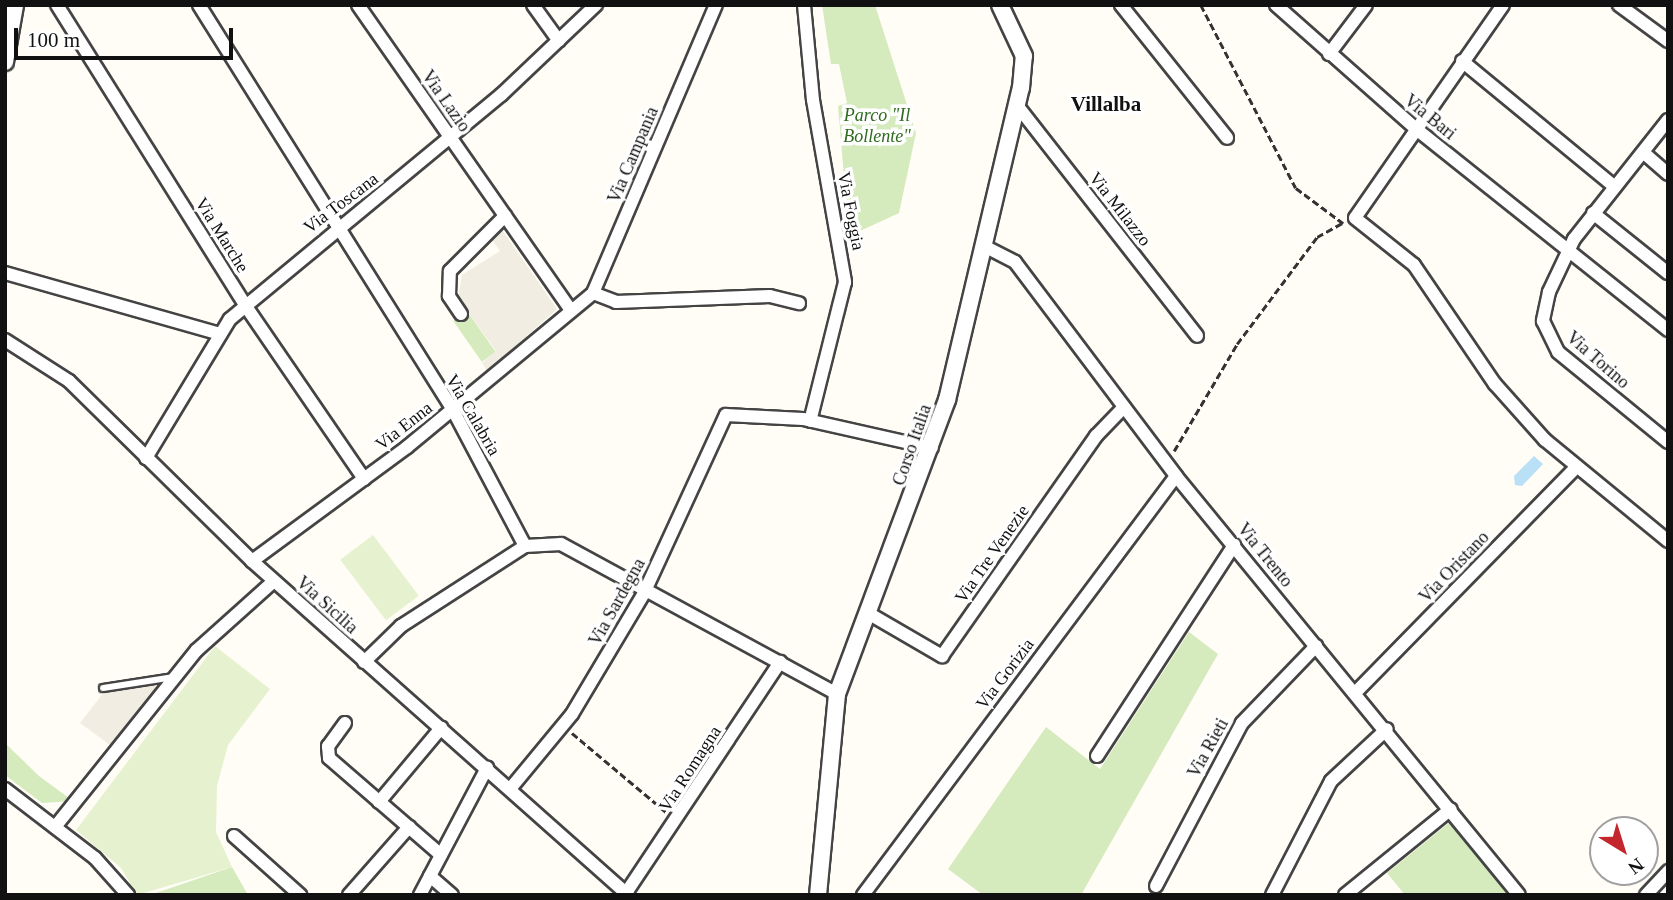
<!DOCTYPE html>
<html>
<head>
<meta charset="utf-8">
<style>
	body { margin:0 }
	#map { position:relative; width:1673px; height:900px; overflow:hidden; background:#fffdf5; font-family:Georgia,serif }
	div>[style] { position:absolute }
	.green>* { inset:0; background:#d5ebbd; transform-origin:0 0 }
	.pitch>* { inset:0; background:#e6f2cf; transform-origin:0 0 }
	.plaza>* { inset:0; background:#f1ede2 }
	.water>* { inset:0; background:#b9e0f7 }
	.path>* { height:2.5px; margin-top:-1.25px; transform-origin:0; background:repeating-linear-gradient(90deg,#333 0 7px,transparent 0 10.5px) }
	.roads { filter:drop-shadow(2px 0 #444) drop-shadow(-2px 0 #444) drop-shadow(0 2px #444) drop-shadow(0 -2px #444) }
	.service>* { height:6px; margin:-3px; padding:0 3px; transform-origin:3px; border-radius:3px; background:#fff }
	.minor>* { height:12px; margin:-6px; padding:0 6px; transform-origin:6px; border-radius:6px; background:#fff }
	.tertiary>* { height:16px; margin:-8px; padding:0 8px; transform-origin:8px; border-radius:8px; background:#fff }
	span { translate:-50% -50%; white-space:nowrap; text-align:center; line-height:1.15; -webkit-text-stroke:7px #fff; paint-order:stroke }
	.street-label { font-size:18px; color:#111 }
	.park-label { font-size:18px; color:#2f6b1f; font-style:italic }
	.quarter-label { font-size:21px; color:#111; font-weight:700 }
	.frame { position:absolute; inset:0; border:7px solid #111; pointer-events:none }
	.north { position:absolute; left:1589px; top:816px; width:70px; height:70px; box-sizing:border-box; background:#fff; border:2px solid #a0a0a0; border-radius:50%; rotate:142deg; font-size:19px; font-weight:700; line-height:28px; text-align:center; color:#111 }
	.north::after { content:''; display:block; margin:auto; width:24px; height:32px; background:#c4262e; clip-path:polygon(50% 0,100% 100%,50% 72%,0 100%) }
	.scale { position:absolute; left:14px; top:28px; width:219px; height:32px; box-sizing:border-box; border:4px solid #111; border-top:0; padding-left:9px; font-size:21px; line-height:24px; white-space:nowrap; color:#111; -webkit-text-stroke:5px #fff; paint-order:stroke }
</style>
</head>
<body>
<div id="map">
	<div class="green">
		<div style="clip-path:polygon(822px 5px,875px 5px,916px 133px,899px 213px,849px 236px,838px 106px,847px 103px,839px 64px,831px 64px)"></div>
		<div style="left:467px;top:311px;width:50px;height:17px;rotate:55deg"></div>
		<div style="clip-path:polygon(1189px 632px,1218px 654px,1081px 895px,983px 895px,948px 869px,1046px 727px,1100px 769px)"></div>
		<div style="clip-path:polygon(5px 743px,39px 776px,73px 801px,42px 803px,5px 775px)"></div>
		<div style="clip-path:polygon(1450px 822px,1508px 893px,1506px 895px,1405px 895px,1387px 873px)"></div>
		<div style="clip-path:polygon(232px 867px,248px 895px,150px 895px)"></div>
	</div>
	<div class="pitch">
		<div style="left:373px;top:535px;width:76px;height:41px;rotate:53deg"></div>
		<div style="clip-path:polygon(215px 646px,270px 689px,228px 745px,217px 786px,216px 832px,232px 867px,137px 895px,121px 868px,76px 830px)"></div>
	</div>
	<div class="plaza">
		<div style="clip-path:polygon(498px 224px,557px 309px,487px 371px,482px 363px,496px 351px,458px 298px,462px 275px,500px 251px,488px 234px)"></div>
		<div style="clip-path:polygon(151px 684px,156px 687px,110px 745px,80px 723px,104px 692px)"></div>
	</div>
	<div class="water">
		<div style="clip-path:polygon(1534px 456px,1543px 464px,1522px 486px,1515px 485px,1514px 476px)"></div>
	</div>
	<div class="path">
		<div style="left:1201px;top:5px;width:206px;rotate:62.6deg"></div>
		<div style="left:1296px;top:188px;width:59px;rotate:36.7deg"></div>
		<div style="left:1174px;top:451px;width:124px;rotate:-59.5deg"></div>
		<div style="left:1237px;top:344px;width:134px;rotate:-53.2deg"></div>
		<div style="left:1317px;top:237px;width:29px;rotate:-29deg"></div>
		<div style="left:572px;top:733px;width:123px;rotate:40deg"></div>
	</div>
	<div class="roads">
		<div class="service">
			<div style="left:103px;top:688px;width:72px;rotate:-8.8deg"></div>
		</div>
		<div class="minor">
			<div style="left:57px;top:5px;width:354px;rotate:57.9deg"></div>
			<div style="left:245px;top:305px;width:211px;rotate:55.6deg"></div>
			<div style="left:199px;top:5px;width:478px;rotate:57.9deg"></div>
			<div style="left:453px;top:410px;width:154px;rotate:62.1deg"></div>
			<div style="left:525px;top:546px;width:36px;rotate:-3deg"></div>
			<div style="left:561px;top:544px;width:314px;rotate:28.5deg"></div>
			<div style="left:358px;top:5px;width:372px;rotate:55.1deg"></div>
			<div style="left:533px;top:5px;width:44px;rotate:54.2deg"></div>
			<div style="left:804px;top:5px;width:95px;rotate:84.6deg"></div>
			<div style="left:813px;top:100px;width:185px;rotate:80deg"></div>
			<div style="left:845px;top:282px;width:143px;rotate:104.1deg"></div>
			<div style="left:1121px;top:5px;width:170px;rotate:51.4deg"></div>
			<div style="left:1276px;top:5px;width:186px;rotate:41.5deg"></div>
			<div style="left:1415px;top:128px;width:324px;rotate:38.6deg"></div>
			<div style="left:1503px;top:5px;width:259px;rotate:124.8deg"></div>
			<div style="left:1355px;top:218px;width:75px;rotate:38.5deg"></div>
			<div style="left:1414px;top:265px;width:144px;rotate:55.8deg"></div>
			<div style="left:1495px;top:384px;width:75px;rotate:48.2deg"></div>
			<div style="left:1545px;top:440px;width:159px;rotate:39.4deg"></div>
			<div style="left:1619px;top:5px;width:61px;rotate:36.3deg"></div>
			<div style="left:1329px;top:54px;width:61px;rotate:-52.9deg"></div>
			<div style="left:1462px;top:61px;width:198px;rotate:39.5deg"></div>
			<div style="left:1016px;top:104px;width:294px;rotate:52deg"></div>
			<div style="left:1668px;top:120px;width:152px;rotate:128.3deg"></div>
			<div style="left:1574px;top:239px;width:59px;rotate:115.3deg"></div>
			<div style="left:1549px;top:292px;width:30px;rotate:102deg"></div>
			<div style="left:1543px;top:321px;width:34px;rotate:64deg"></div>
			<div style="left:1558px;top:352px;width:142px;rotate:39.3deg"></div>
			<div style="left:1644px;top:153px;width:32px;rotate:41deg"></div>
			<div style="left:1593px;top:213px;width:96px;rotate:38.7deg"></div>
			<div style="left:982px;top:245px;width:37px;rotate:27deg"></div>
			<div style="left:1015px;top:262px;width:268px;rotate:53deg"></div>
			<div style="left:1176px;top:476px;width:541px;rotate:50.7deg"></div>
			<div style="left:5px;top:273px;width:220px;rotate:15.8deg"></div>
			<div style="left:593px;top:293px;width:25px;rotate:21deg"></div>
			<div style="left:616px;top:302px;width:154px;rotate:-2.2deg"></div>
			<div style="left:770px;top:296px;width:30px;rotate:14deg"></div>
			<div style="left:461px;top:314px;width:22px;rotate:-124deg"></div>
			<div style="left:449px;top:296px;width:25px;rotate:-88deg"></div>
			<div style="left:450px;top:271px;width:78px;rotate:-45deg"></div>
			<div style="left:5px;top:340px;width:76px;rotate:32.6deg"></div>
			<div style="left:69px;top:381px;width:257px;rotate:44.5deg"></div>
			<div style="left:252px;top:561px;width:503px;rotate:41.61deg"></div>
			<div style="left:146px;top:458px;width:162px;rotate:-58.9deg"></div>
			<div style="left:230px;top:319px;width:352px;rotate:-39.6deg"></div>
			<div style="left:501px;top:95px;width:131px;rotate:-43.5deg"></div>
			<div style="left:252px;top:561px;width:192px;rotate:-36.3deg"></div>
			<div style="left:407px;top:447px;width:241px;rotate:-39.6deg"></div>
			<div style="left:593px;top:293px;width:313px;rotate:-66.9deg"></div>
			<div style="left:868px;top:613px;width:86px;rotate:30.2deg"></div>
			<div style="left:942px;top:656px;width:269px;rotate:-55deg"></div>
			<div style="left:1096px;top:436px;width:40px;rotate:-46deg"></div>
			<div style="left:364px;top:662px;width:52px;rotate:-44.2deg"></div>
			<div style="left:401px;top:626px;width:148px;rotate:-32.8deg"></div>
			<div style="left:1356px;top:692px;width:315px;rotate:-45.6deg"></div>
			<div style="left:345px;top:723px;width:29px;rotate:126deg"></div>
			<div style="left:328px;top:746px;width:12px;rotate:85deg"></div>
			<div style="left:329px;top:758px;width:148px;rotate:40.9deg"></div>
			<div style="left:1097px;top:756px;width:252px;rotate:-57deg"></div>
			<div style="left:5px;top:789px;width:113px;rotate:37.5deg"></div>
			<div style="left:95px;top:858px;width:50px;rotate:48.3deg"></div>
			<div style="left:510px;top:789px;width:97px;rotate:-50.4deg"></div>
			<div style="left:572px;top:714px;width:141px;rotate:-59.2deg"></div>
			<div style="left:644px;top:593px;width:196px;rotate:-65.3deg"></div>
			<div style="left:726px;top:415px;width:77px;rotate:3deg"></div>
			<div style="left:803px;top:419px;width:132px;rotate:12.7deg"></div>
			<div style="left:379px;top:802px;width:97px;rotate:-50deg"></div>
			<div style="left:55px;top:827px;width:227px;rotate:-51.3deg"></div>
			<div style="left:197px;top:650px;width:103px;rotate:-41.9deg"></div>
			<div style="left:234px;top:836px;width:89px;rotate:41.8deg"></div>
			<div style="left:430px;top:876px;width:29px;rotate:41deg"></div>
			<div style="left:1156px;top:886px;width:184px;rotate:-62.2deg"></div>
			<div style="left:1242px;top:723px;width:107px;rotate:-46.1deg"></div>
			<div style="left:626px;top:893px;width:278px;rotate:-56.3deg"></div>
			<div style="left:349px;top:895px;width:91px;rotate:-48.6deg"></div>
			<div style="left:420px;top:895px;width:144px;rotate:-62.2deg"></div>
			<div style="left:863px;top:895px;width:523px;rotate:-53.24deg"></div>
			<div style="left:1272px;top:895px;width:128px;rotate:-62.6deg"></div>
			<div style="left:1331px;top:781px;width:76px;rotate:-42.9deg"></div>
			<div style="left:1345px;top:895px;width:136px;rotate:-39.1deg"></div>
			<div style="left:1646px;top:895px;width:33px;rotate:-47deg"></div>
		</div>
		<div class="tertiary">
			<div style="left:5px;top:62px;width:58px;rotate:-80deg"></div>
			<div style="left:818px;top:895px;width:202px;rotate:-84.6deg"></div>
			<div style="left:837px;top:694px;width:314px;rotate:-69.5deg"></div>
			<div style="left:947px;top:400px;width:321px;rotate:-76.7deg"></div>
			<div style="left:1021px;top:88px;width:32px;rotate:-85deg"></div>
			<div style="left:1024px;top:56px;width:56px;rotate:-115.2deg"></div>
		</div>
	</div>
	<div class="street-label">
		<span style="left:446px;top:101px;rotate:55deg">Via Lazio</span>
		<span style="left:1430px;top:117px;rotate:39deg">Via Bari</span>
		<span style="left:633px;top:155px;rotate:-67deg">Via Campania</span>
		<span style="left:341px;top:203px;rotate:-37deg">Via Toscana</span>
		<span style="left:1120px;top:209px;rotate:52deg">Via Milazzo</span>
		<span style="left:851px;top:211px;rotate:79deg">Via Foggia</span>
		<span style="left:222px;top:235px;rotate:58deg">Via Marche</span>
		<span style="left:1598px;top:360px;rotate:41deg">Via Torino</span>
		<span style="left:473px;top:415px;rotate:60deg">Via Calabria</span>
		<span style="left:404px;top:426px;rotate:-38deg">Via Enna</span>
		<span style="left:912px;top:445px;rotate:-71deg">Corso Italia</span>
		<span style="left:992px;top:554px;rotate:-55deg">Via Tre Venezie</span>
		<span style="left:1265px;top:555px;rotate:51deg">Via Trento</span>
		<span style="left:1454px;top:567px;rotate:-46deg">Via Oristano</span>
		<span style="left:617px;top:602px;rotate:-61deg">Via Sardegna</span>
		<span style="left:327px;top:605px;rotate:42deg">Via Sicilia</span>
		<span style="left:1005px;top:674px;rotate:-53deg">Via Gorizia</span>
		<span style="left:1208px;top:748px;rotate:-61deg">Via Rieti</span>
		<span style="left:690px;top:769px;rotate:-57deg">Via Romagna</span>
	</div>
	<div class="park-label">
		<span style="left:877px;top:126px">Parco "Il<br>Bollente"</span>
	</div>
	<div class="quarter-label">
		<span style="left:1106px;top:104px">Villalba</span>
	</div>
	<div class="frame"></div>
	<div class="north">N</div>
	<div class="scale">100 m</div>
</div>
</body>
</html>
